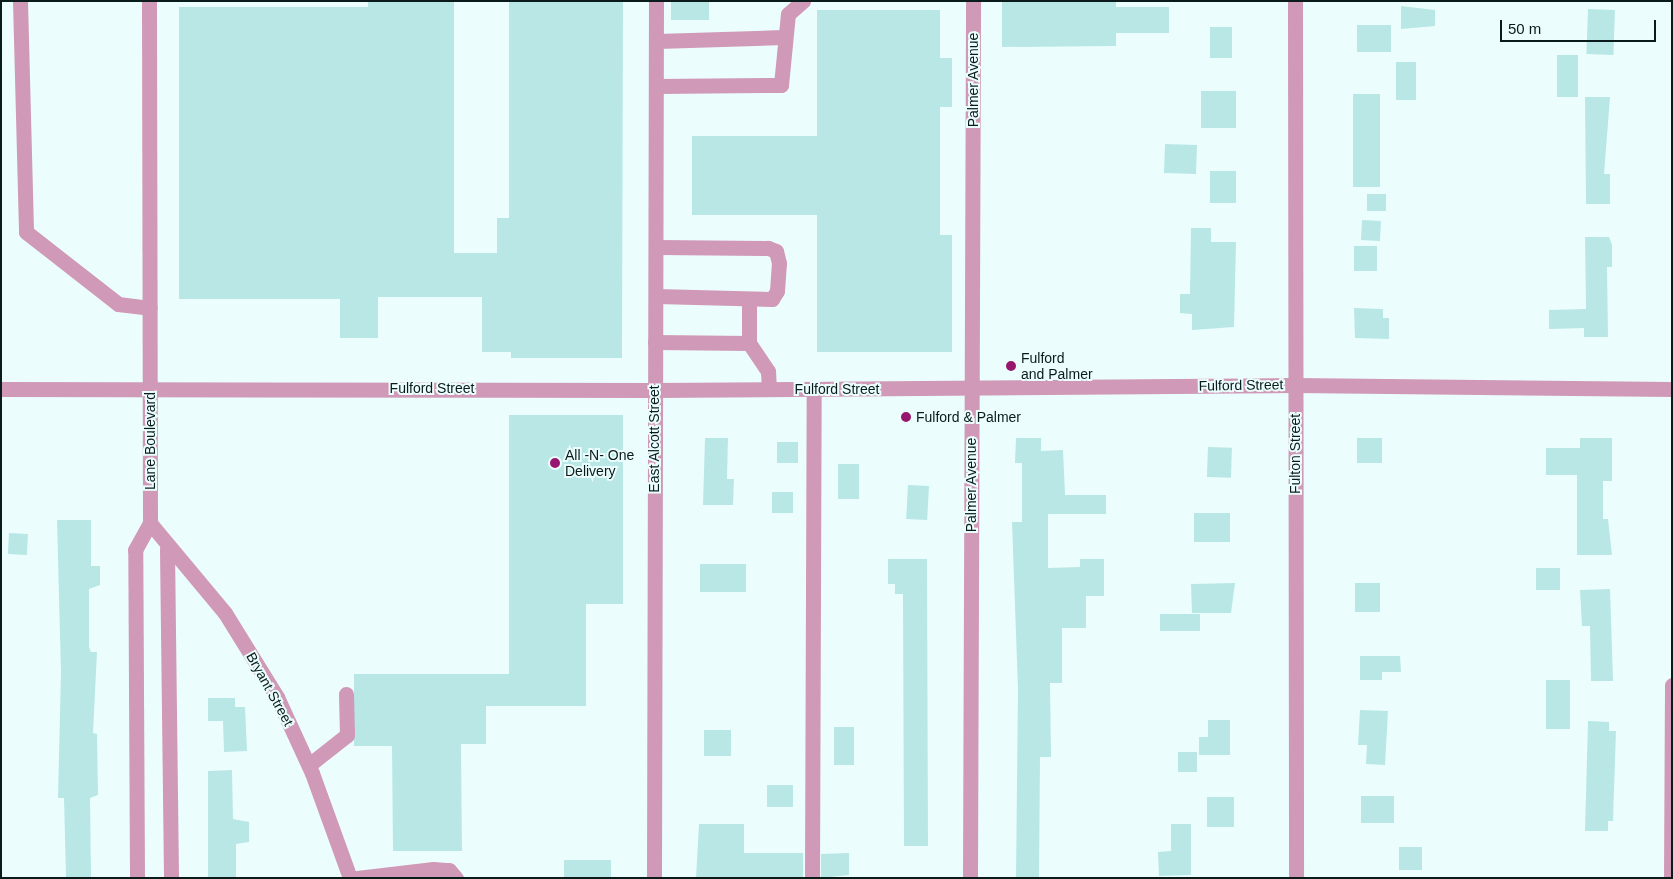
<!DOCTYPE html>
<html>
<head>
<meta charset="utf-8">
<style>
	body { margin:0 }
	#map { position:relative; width:1673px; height:879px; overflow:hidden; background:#ebfefd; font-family:Arial,sans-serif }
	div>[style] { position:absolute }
	.building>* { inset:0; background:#b8e7e6; transform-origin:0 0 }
	.minor>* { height:15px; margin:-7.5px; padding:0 7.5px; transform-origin:7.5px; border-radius:7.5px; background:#d099b7 }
	.dots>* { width:14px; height:14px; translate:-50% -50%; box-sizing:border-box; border:2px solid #ebfefd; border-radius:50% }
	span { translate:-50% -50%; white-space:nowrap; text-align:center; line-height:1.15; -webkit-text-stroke:4px #ebfefd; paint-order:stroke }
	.street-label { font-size:14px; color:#091b1b }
	.poi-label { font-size:14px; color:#091b1b }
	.left { translate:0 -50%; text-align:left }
	.frame { position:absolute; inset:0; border:2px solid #091b1b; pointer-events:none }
	.scale { position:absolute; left:1500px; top:20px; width:156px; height:22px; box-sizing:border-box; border:2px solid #091b1b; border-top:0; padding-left:6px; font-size:15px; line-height:18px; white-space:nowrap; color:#091b1b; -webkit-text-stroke:4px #ebfefd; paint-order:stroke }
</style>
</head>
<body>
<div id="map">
	<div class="building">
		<div style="clip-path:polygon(368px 1px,454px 1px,454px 253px,497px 253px,497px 218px,509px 218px,509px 1px,623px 1px,622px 358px,511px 358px,511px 352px,482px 352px,482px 297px,378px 297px,378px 338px,340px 338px,340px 299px,179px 299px,179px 7px,368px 7px)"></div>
		<div style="left:671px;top:1px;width:38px;height:19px"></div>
		<div style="clip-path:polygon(1002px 1px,1116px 1px,1116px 7px,1169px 7px,1169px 33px,1116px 33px,1116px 46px,1002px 47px)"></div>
		<div style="clip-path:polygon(1401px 6px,1435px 10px,1435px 26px,1401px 29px)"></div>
		<div style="left:1588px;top:9px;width:27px;height:45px;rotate:2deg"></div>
		<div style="clip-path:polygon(817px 10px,940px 10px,940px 58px,952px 58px,952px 107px,940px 107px,940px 235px,952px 235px,952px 352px,817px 352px,817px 215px,692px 215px,692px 136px,817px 136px)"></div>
		<div style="left:1357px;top:25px;width:34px;height:27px"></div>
		<div style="left:1210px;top:27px;width:22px;height:31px"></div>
		<div style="left:1557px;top:55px;width:21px;height:42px"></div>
		<div style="left:1396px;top:62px;width:20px;height:38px"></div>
		<div style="left:1201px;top:91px;width:35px;height:37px"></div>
		<div style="left:1353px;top:94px;width:27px;height:93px"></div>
		<div style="clip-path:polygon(1585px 97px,1610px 97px,1604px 174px,1610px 174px,1610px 204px,1586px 204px)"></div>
		<div style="left:1165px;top:144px;width:32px;height:29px;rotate:2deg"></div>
		<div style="left:1210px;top:171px;width:26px;height:32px"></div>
		<div style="left:1367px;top:194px;width:19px;height:17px"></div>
		<div style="left:1362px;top:220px;width:19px;height:20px;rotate:3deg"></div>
		<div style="clip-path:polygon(1191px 228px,1211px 228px,1211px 242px,1236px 242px,1234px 327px,1192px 330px,1192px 314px,1180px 313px,1180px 294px,1190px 294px)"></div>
		<div style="clip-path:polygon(1585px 237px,1609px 237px,1612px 245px,1612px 267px,1607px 267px,1608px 337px,1584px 337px,1584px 328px,1549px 329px,1549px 310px,1586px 309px)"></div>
		<div style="left:1354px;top:246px;width:23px;height:25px"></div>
		<div style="clip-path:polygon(1354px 308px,1383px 309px,1383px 318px,1389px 318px,1389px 339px,1355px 338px)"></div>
		<div style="clip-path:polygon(509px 415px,623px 415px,623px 604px,586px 604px,586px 706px,486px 706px,486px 744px,461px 744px,462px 851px,393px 851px,392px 746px,354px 746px,354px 674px,509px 674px)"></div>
		<div style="clip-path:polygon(705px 438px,728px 438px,727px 479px,734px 479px,733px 505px,703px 505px)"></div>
		<div style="clip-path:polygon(1016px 438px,1041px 438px,1041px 451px,1063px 450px,1065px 495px,1106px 495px,1106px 514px,1048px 514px,1048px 568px,1080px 567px,1080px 559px,1104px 559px,1104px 596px,1086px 596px,1086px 628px,1062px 628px,1062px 683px,1050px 683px,1051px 757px,1040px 757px,1039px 878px,1016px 878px,1018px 689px,1012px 522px,1022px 522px,1022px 463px,1015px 463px)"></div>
		<div style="left:1357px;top:438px;width:25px;height:25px"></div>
		<div style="clip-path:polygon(1580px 438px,1612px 438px,1612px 481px,1603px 481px,1603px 519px,1608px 519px,1612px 555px,1577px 555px,1577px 475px,1546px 475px,1546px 448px,1580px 448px)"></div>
		<div style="left:798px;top:442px;width:21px;height:21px;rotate:90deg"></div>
		<div style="left:1208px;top:447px;width:24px;height:30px;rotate:2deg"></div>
		<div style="left:838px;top:464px;width:21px;height:35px"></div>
		<div style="left:908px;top:485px;width:21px;height:34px;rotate:3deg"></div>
		<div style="left:772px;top:492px;width:21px;height:21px"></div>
		<div style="left:1194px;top:513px;width:36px;height:29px"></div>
		<div style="clip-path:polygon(57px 520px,91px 520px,91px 566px,100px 566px,100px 585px,89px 589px,89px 647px,91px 652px,97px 652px,93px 733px,97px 734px,98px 795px,90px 798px,91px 878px,66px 878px,64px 798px,58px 798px,61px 672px)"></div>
		<div style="left:9px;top:533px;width:19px;height:21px;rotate:3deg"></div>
		<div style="clip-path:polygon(888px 559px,927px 559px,928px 846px,904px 846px,903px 594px,895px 594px,895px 584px,888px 584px)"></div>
		<div style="left:700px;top:564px;width:46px;height:28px"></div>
		<div style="left:1536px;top:568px;width:24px;height:22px"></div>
		<div style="clip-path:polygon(1235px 583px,1231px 613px,1192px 613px,1191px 584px)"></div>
		<div style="left:1355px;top:583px;width:25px;height:29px"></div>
		<div style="clip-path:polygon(1610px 589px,1613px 681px,1591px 681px,1590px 626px,1582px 626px,1580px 590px)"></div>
		<div style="left:1160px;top:614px;width:40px;height:17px"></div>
		<div style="clip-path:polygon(1360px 656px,1400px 656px,1401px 672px,1382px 672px,1382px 680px,1360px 680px)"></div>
		<div style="left:1546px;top:680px;width:24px;height:49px"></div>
		<div style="clip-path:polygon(208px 698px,235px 698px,235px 707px,245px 707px,247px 751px,224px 752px,223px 721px,208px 721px)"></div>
		<div style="clip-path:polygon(1360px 710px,1388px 711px,1385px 765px,1366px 764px,1367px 745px,1358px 745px)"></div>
		<div style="clip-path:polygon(1208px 720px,1230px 720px,1230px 755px,1199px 755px,1199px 737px,1208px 737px)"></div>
		<div style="clip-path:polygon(1588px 721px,1609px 722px,1609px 731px,1616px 731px,1613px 821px,1608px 821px,1608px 831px,1585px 831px)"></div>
		<div style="left:834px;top:727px;width:20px;height:38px"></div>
		<div style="left:704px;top:730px;width:27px;height:26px"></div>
		<div style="left:1178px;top:752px;width:19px;height:20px"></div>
		<div style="clip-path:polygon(232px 770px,233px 819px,249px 822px,249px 842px,236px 844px,236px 878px,208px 878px,208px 771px)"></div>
		<div style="left:793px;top:785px;width:22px;height:26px;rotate:90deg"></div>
		<div style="left:1394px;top:796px;width:27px;height:33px;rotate:90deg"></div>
		<div style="left:1234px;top:797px;width:30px;height:27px;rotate:90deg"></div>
		<div style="clip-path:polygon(699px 824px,744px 824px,744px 853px,803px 853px,803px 878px,696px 878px)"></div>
		<div style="clip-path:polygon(1171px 824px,1191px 824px,1191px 875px,1159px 876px,1158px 852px,1171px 851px)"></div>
		<div style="left:1399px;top:847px;width:23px;height:23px"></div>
		<div style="clip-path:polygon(849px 853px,849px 875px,821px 878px,821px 854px)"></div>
		<div style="left:564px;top:860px;width:47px;height:18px"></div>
	</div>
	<div class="minor">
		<div style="left:20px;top:1px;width:231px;rotate:88.5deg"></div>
		<div style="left:26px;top:232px;width:117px;rotate:38deg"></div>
		<div style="left:118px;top:304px;width:32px;rotate:7deg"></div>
		<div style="left:1295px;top:1px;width:877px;rotate:89.93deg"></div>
		<div style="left:657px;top:41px;width:126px;rotate:-1.8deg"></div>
		<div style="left:657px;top:86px;width:124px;rotate:-0.5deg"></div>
		<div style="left:781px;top:85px;width:71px;rotate:-84.4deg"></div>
		<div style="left:788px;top:14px;width:20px;rotate:-41deg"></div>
		<div style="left:656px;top:296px;width:116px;rotate:1.5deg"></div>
		<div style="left:772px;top:299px;width:9px;rotate:-58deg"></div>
		<div style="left:777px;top:291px;width:28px;rotate:-86deg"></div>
		<div style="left:779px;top:263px;width:12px;rotate:-104deg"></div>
		<div style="left:776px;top:251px;width:9px;rotate:-159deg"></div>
		<div style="left:768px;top:248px;width:111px;rotate:-179.5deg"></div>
		<div style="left:749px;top:300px;width:43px;rotate:90deg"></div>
		<div style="left:749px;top:343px;width:34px;rotate:56deg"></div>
		<div style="left:768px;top:371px;width:18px;rotate:87deg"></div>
		<div style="left:655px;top:342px;width:94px;rotate:0.6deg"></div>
		<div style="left:1px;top:389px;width:653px;rotate:0.09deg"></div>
		<div style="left:654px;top:390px;width:640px;rotate:-0.45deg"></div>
		<div style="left:1294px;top:385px;width:378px;rotate:0.6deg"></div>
		<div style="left:150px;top:523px;width:117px;rotate:50.2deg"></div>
		<div style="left:225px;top:613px;width:99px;rotate:58.2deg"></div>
		<div style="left:277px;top:697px;width:84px;rotate:65.3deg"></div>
		<div style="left:312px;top:773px;width:112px;rotate:70.1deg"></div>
		<div style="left:167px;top:549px;width:329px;rotate:89.3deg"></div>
		<div style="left:309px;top:765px;width:48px;rotate:-38.3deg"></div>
		<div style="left:347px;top:735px;width:41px;rotate:-91.4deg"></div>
		<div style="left:137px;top:878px;width:328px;rotate:-90.3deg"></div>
		<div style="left:135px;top:550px;width:31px;rotate:-61deg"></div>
		<div style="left:150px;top:523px;width:522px;rotate:-90.11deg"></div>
		<div style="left:357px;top:878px;width:77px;rotate:-6.8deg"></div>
		<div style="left:433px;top:869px;width:16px;rotate:4deg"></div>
		<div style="left:449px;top:870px;width:11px;rotate:49deg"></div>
		<div style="left:654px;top:878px;width:877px;rotate:-89.87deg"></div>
		<div style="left:812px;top:878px;width:489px;rotate:-89.8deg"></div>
		<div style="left:970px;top:878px;width:877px;rotate:-89.8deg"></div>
		<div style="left:1671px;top:878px;width:193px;rotate:-89.7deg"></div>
	</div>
	<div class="dots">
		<div style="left:1011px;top:366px;background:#97176f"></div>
		<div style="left:906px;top:417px;background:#97176f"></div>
		<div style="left:555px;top:463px;background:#97176f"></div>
	</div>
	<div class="street-label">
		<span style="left:973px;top:80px;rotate:-90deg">Palmer Avenue</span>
		<span style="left:1241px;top:385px;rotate:-1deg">Fulford Street</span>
		<span style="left:432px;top:388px">Fulford Street</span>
		<span style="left:837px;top:389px">Fulford Street</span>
		<span style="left:654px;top:439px;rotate:-90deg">East Alcott Street</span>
		<span style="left:150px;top:441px;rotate:-90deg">Lane Boulevard</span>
		<span style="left:1295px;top:454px;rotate:-90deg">Fulton Street</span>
		<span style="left:971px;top:485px;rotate:-90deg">Palmer Avenue</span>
		<span style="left:270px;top:689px;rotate:61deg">Bryant Street</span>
	</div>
	<div class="poi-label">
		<span class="left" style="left:1021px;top:366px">Fulford<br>and Palmer</span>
		<span class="left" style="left:916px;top:417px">Fulford &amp; Palmer</span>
		<span class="left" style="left:565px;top:463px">All -N- One<br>Delivery</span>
	</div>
	<div class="frame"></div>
	<div class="scale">50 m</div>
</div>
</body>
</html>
